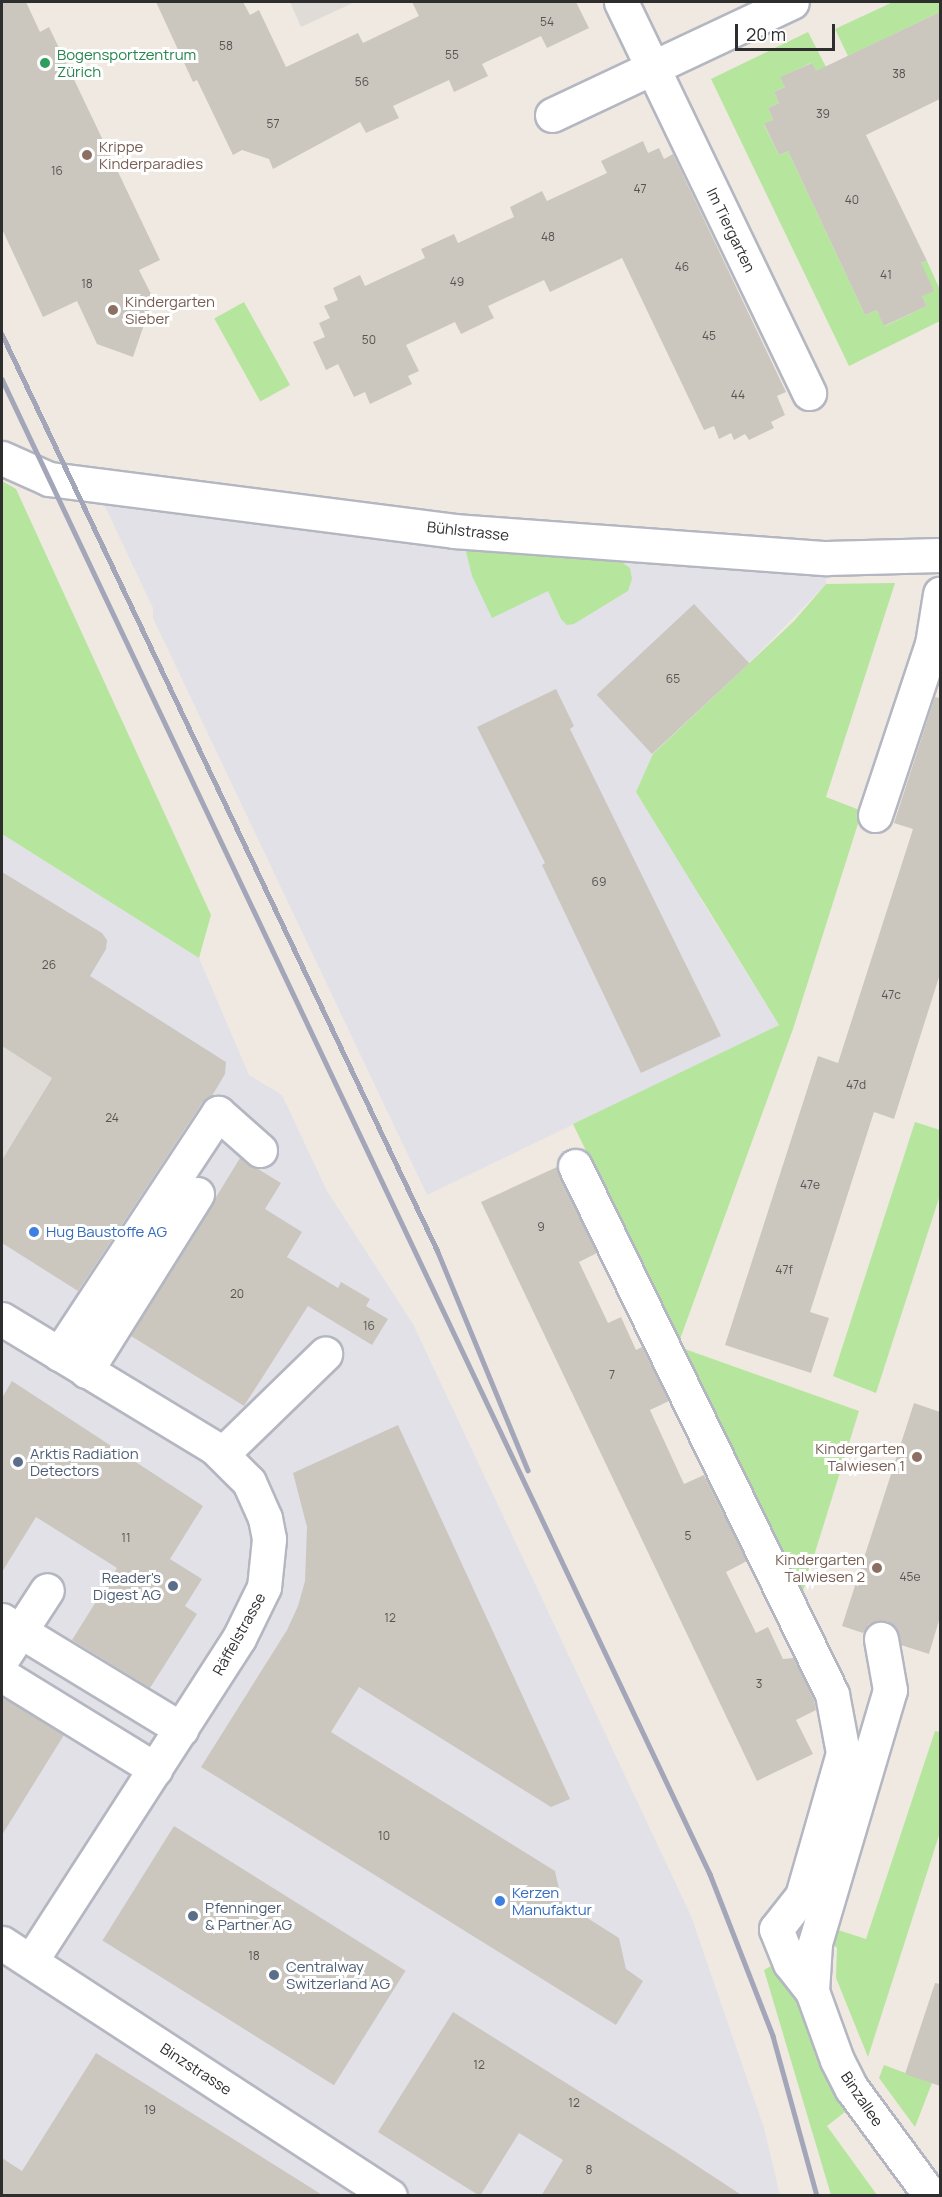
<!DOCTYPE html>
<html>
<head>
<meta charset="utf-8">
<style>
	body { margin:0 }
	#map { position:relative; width:942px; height:2197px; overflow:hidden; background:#efe9e1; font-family:Manrope,sans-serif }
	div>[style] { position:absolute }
	.industrial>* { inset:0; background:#e3e1e8 }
	.green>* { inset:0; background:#b6e59e; transform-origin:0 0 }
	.plaza>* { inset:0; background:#dfdcd8 }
	.building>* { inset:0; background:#cbc7bf; transform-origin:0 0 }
	.roads { filter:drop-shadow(2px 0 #b4b7c1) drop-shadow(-2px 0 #b4b7c1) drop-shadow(0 2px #b4b7c1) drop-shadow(0 -2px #b4b7c1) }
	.minor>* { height:33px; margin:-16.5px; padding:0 16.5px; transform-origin:16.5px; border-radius:16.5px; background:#fff }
	.rail>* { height:4.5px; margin:-2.25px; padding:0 2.25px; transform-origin:2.25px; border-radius:2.25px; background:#a3a6b8 }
	.dots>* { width:16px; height:16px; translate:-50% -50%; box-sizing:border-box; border:3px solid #fff; border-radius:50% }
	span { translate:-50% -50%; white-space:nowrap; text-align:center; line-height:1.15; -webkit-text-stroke:6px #fff; paint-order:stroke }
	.number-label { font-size:12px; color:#555452 }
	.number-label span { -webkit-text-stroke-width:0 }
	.leisure-label { font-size:15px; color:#27864d }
	.left { translate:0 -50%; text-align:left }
	.education-label { font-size:15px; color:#785e54 }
	.right { translate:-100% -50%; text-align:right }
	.street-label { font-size:15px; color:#2e2e2e }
	.shop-label { font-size:15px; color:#366cbe }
	.service-label { font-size:15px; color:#4e5e75 }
	.frame { position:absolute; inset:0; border:3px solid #2e2e2e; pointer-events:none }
	.scale { position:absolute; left:735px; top:24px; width:100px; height:27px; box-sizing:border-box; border:3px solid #2e2e2e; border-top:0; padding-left:8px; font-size:18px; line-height:21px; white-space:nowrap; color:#2e2e2e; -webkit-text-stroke:4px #fff; paint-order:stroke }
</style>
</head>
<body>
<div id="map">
	<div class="industrial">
		<div style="clip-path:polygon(101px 498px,465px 548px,472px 576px,548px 591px,561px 619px,574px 624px,628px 591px,617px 559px,826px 572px,826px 584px,749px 663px,700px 898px,779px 1025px,427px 1195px,153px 618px,153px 608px)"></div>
		<div style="clip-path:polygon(2px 834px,199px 958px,249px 1075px,282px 1095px,327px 1191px,413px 1324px,691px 1916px,764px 2128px,780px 2195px,2px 2195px)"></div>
	</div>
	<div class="green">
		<div style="clip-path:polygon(893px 2px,940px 2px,940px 12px,848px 56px,835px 29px)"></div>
		<div style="clip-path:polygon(808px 32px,826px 67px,816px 72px,811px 63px,781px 77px,785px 87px,774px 92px,779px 103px,768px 108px,773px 120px,764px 125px,779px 155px,788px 151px,865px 315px,877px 310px,885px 326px,927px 306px,919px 290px,921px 263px,927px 261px,940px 290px,940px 321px,849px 366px,711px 79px)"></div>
		<div style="left:244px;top:302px;width:95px;height:34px;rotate:61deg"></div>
		<div style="clip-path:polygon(2px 481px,16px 489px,211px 915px,199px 958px,2px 834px)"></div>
		<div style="clip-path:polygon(465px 548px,617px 559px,630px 568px,632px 579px,628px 591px,574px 624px,567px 625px,561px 619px,548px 591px,492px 618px,472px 576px)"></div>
		<div style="clip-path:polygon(895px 583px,826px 797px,862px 811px,793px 1029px,679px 1342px,573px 1124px,779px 1025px,636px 792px,653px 754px,794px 621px,826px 584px)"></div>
		<div style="clip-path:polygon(915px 1122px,940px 1130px,940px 1195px,876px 1393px,833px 1376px)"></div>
		<div style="clip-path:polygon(682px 1348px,859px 1411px,799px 1604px)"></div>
		<div style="clip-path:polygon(935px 1731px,940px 1732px,940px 1832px,868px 2057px,836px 1978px,837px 1948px,826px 1937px,835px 1929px,866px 1939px)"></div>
		<div style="clip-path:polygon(771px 1966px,796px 1998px,820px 2057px,850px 2108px,827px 2126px,877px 2195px,831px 2195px,764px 1970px)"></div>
		<div style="clip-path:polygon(884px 2065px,932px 2083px,915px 2127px,879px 2078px)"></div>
	</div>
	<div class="plaza">
		<div style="clip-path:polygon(290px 2px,355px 2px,301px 27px)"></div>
		<div style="clip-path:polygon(2px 1046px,52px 1077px,2px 1160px)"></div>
	</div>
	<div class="building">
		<div style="clip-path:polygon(2px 2px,26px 2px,40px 32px,49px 27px,160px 260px,139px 270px,153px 298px,133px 357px,97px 344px,77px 301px,43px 317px,2px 229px)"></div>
		<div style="clip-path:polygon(156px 2px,243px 2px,250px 15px,259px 10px,286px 67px,358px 33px,363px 43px,419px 16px,412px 2px,576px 2px,589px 28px,547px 48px,541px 36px,482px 64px,488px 76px,454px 92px,449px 80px,393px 106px,399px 118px,366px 133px,360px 122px,273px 169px,269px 159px,242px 150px,233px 155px,197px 80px,193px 82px)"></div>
		<div style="clip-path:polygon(940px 12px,940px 99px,866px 135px,927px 261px,921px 263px,934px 291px,922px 296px,927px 306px,884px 326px,877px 310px,865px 315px,788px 151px,779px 155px,764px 124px,773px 120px,768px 108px,779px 103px,774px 92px,785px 87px,780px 77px,812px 63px,816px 71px)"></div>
		<div style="clip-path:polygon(643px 141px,648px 153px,659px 148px,664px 159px,673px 154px,786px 392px,777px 396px,785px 415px,771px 422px,774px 428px,749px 440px,745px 434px,734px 440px,731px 433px,719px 439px,714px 426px,704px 430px,622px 258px,550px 292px,544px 280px,488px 306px,494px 318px,461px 334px,455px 322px,406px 345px,419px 371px,408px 376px,412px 384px,370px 404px,365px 392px,354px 397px,338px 364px,326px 370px,313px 342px,325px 337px,319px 323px,330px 318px,324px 306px,338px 300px,333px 288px,360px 275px,365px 286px,425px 258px,421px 249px,454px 234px,458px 243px,514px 217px,510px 207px,542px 191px,547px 201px,607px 173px,601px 161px)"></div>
		<div style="left:694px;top:604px;width:81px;height:133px;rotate:47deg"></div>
		<div style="clip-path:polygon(556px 689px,574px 726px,570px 729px,721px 1036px,641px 1073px,542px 865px,545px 863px,477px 727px)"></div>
		<div style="clip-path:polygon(935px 697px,940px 698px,940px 974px,894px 1119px,874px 1112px,810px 1312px,829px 1318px,811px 1373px,725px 1345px,818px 1056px,838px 1063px,913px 829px,894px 823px)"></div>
		<div style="clip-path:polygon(2px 872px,102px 933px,107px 940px,106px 949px,90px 976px,226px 1062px,225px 1074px,212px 1096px,202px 1103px,78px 1291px,2px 1243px,2px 1160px,52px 1078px,2px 1046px)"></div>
		<div style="clip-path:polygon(240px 1158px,281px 1183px,265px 1209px,302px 1232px,287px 1257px,338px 1288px,341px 1282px,370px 1299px,366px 1306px,388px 1319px,372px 1345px,308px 1306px,244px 1406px,131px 1336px)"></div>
		<div style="clip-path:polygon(557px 1167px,597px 1253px,579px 1262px,608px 1323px,621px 1317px,636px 1350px,642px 1347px,669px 1401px,650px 1410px,684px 1484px,704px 1475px,747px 1561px,726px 1572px,756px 1633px,768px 1627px,783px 1659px,794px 1658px,814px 1700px,816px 1710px,796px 1720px,813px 1754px,757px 1781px,481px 1202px)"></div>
		<div style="clip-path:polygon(12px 1381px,203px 1506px,170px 1559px,202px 1579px,185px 1606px,197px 1614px,150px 1688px,72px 1640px,117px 1568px,36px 1517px,2px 1572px,2px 1398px)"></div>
		<div style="clip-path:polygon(914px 1403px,940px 1412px,940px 1617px,929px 1654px,901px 1645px,896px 1627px,887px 1621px,869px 1624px,863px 1633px,842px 1626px)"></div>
		<div style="clip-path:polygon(398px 1425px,570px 1799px,551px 1807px,359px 1687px,331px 1732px,555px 1871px,562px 1902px,619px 1938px,626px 1969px,643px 1981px,616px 2025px,201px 1767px,287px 1630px,298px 1606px,305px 1581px,307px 1527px,293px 1473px)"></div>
		<div style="clip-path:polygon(2px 1697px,64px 1735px,2px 1835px)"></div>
		<div style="left:174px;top:1826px;width:273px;height:135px;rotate:32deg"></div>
		<div style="clip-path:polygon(935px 1983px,940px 1984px,940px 2086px,905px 2074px)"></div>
		<div style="clip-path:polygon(453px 2012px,673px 2150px,743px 2196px,541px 2196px,563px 2160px,519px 2133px,480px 2196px,451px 2178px,378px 2132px)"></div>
		<div style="clip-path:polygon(96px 2053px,324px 2196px,2px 2196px,2px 2158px,22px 2171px)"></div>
	</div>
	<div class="roads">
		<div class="minor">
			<div style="left:621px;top:2px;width:434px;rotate:64.3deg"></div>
			<div style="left:552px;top:115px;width:265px;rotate:-25.2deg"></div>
			<div style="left:2px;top:458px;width:51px;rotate:24.1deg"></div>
			<div style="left:49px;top:479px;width:408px;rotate:7.3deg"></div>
			<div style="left:454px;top:531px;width:373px;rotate:4.2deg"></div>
			<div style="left:826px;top:558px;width:114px;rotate:-1.5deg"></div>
			<div style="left:875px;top:815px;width:180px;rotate:-71.6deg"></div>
			<div style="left:932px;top:644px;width:51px;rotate:-80.9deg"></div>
			<div style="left:575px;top:1166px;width:587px;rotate:64.05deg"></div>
			<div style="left:832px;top:1694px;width:60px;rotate:79.4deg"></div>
			<div style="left:843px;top:1753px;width:149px;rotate:106deg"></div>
			<div style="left:802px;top:1896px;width:42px;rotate:128.2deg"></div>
			<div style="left:776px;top:1929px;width:37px;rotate:68deg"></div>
			<div style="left:790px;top:1963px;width:36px;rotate:52deg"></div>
			<div style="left:812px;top:1991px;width:73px;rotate:70.1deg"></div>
			<div style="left:837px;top:2060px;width:33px;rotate:63deg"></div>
			<div style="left:852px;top:2089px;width:133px;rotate:53.6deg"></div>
			<div style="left:2px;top:1319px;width:249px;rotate:31.2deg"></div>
			<div style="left:215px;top:1448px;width:48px;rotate:45deg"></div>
			<div style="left:249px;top:1482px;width:39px;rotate:66deg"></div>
			<div style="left:265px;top:1518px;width:21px;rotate:79deg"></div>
			<div style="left:269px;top:1539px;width:48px;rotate:95.9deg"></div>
			<div style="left:264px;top:1587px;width:57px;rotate:116.1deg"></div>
			<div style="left:239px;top:1638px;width:384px;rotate:122.8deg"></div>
			<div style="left:59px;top:1354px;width:289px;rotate:-56.6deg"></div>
			<div style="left:218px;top:1113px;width:56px;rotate:41.4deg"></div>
			<div style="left:86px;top:1371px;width:209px;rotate:-57.9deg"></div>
			<div style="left:222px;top:1454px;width:144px;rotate:-44.2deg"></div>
			<div style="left:2px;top:1620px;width:210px;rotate:31.3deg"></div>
			<div style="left:2px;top:1659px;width:82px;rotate:-56.9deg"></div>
			<div style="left:2px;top:1675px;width:180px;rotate:31.6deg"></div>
			<div style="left:2px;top:1943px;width:463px;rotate:33.1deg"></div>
			<div style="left:812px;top:1991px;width:48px;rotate:-86.4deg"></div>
			<div style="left:815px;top:1943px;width:264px;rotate:-73.5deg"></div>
			<div style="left:890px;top:1690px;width:52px;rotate:-100deg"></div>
		</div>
	</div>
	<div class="rail">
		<div style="left:2px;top:334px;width:1016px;rotate:64.59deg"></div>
		<div style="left:438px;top:1252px;width:236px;rotate:67.6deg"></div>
		<div style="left:2px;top:379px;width:1654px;rotate:64.66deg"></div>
		<div style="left:710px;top:1874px;width:174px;rotate:68.7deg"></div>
		<div style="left:773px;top:2036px;width:166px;rotate:74.6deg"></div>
	</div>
	<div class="dots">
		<div style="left:45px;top:63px;background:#2e9e5b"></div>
		<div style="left:87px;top:155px;background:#8d6e63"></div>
		<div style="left:113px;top:310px;background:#8d6e63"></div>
		<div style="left:34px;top:1232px;background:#3f7fe0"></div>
		<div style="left:917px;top:1457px;background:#8d6e63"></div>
		<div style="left:18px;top:1462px;background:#5c6f8a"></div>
		<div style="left:877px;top:1568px;background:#8d6e63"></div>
		<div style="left:173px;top:1586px;background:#5c6f8a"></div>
		<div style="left:500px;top:1901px;background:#3f7fe0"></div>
		<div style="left:193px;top:1916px;background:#5c6f8a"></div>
		<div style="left:274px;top:1975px;background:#5c6f8a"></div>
	</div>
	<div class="number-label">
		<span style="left:547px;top:22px">54</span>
		<span style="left:226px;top:46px">58</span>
		<span style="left:452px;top:55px">55</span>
		<span style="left:899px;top:74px">38</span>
		<span style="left:362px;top:82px">56</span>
		<span style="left:823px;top:114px">39</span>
		<span style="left:273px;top:124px">57</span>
		<span style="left:57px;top:171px">16</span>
		<span style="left:640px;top:189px">47</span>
		<span style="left:852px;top:200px">40</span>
		<span style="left:548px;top:237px">48</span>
		<span style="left:682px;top:267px">46</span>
		<span style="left:886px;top:275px">41</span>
		<span style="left:457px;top:282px">49</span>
		<span style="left:87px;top:284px">18</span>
		<span style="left:709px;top:336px">45</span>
		<span style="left:369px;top:340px">50</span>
		<span style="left:738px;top:395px">44</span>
		<span style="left:673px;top:679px">65</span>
		<span style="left:599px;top:882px">69</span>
		<span style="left:49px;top:965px">26</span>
		<span style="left:891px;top:995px">47c</span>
		<span style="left:856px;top:1085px">47d</span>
		<span style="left:112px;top:1118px">24</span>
		<span style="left:810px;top:1185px">47e</span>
		<span style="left:541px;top:1227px">9</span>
		<span style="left:784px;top:1270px">47f</span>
		<span style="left:237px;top:1294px">20</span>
		<span style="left:369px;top:1326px">16</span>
		<span style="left:612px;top:1375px">7</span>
		<span style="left:688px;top:1536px">5</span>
		<span style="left:126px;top:1538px">11</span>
		<span style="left:910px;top:1577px">45e</span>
		<span style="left:390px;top:1618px">12</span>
		<span style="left:759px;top:1684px">3</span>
		<span style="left:384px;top:1836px">10</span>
		<span style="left:254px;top:1956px">18</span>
		<span style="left:479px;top:2065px">12</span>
		<span style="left:574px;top:2103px">12</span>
		<span style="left:150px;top:2110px">19</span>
		<span style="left:589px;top:2170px">8</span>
	</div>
	<div class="leisure-label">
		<span class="left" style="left:57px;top:63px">Bogensportzentrum<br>Zürich</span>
	</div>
	<div class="education-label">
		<span class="left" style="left:99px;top:155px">Krippe<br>Kinderparadies</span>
		<span class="left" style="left:125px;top:310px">Kindergarten<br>Sieber</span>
		<span class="right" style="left:905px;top:1457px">Kindergarten<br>Talwiesen 1</span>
		<span class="right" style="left:865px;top:1568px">Kindergarten<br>Talwiesen 2</span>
	</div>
	<div class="street-label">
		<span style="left:731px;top:230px;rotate:64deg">Im Tiergarten</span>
		<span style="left:468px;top:531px;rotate:6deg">Bühlstrasse</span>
		<span style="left:239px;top:1634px;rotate:-61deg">Räffelstrasse</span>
		<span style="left:196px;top:2069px;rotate:33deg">Binzstrasse</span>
		<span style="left:862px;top:2099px;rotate:56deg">Binzallee</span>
	</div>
	<div class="shop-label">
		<span class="left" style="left:46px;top:1232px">Hug Baustoffe AG</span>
		<span class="left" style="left:512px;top:1901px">Kerzen<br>Manufaktur</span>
	</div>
	<div class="service-label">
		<span class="left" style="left:30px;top:1462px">Arktis Radiation<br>Detectors</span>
		<span class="right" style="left:161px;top:1586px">Reader's<br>Digest AG</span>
		<span class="left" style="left:205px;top:1916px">Pfenninger<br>&amp; Partner AG</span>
		<span class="left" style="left:286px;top:1975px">Centralway<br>Switzerland AG</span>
	</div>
	<div class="frame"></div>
	<div class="scale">20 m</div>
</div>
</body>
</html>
